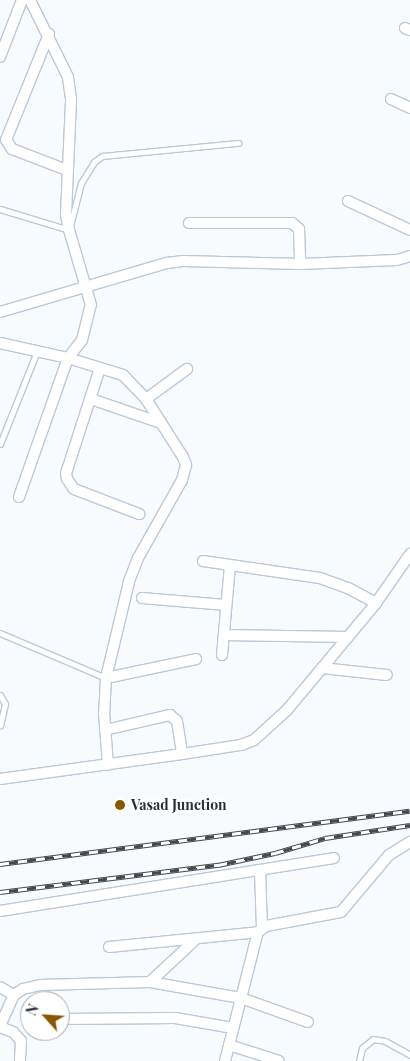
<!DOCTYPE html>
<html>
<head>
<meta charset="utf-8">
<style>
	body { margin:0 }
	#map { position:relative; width:410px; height:1061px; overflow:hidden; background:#f8fbfe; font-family:"Playfair Display",serif }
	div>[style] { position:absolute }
	.roads { filter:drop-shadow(1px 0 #bbc9d9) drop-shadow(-1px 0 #bbc9d9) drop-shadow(0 1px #bbc9d9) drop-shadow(0 -1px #bbc9d9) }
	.lane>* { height:5px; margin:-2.5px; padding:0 2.5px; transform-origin:2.5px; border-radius:2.5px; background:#fff }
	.street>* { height:10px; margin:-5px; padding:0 5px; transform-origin:5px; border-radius:5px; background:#fff }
	.rail>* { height:5px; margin-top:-2.5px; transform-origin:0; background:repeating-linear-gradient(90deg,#fff 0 9px,#44494f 0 18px); box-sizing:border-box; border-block:1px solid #44494f }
	.dots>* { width:14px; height:14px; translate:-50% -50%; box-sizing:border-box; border:2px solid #fff; border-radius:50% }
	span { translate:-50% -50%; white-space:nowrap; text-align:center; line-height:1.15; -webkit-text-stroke:5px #fff; paint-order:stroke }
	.poi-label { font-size:14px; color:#292e34; font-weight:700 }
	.left { translate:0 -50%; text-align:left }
	.north { position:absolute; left:20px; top:991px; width:50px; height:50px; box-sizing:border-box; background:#fff; border:1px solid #a9abae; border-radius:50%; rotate:296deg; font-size:14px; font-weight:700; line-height:20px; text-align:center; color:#292e34 }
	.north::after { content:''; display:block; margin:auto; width:18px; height:22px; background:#8a5701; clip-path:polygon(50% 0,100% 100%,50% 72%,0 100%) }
</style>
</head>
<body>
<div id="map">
	<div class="roads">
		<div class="lane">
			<div style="left:0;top:209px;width:72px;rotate:16.9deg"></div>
			<div style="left:69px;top:230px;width:49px;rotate:-75.7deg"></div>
			<div style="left:81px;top:183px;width:25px;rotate:-58deg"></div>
			<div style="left:94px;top:162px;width:10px;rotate:-37deg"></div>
			<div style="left:102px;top:156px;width:137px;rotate:-5.5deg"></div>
			<div style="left:0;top:444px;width:100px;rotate:-68.3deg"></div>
			<div style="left:0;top:633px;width:115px;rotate:23deg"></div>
			<div style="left:0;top:695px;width:10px;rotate:61deg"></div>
			<div style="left:5px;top:704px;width:22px;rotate:103deg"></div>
			<div style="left:359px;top:1061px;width:13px;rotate:-77deg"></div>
			<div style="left:362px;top:1048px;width:14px;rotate:-39deg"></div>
			<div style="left:373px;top:1039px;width:12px;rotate:9deg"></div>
			<div style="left:385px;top:1041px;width:29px;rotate:29deg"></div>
		</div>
		<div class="street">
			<div style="left:405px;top:28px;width:5px;rotate:22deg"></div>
			<div style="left:49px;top:34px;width:114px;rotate:112.1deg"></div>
			<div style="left:6px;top:140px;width:11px;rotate:56deg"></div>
			<div style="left:12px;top:149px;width:59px;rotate:20.9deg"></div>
			<div style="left:0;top:57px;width:61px;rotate:-68.9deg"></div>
			<div style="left:391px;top:99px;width:21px;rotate:25deg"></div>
			<div style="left:348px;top:201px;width:68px;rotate:25.1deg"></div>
			<div style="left:189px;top:223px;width:103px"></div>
			<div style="left:292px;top:223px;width:9px;rotate:41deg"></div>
			<div style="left:299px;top:229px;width:35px;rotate:88deg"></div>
			<div style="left:0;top:312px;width:174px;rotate:-16.4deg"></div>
			<div style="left:167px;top:263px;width:16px;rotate:-7deg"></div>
			<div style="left:183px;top:261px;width:117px;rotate:1.5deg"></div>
			<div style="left:300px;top:264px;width:97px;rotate:-2.4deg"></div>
			<div style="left:397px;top:260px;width:14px;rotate:-17deg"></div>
			<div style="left:0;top:343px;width:70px;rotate:12.4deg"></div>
			<div style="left:68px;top:358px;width:58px;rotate:17.2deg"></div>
			<div style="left:123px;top:375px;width:33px;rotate:46deg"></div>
			<div style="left:146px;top:399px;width:69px;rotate:57.5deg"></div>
			<div style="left:183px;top:457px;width:9px;rotate:69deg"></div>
			<div style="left:186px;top:465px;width:16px;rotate:105deg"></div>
			<div style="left:182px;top:480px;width:90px;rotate:119.4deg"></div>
			<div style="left:138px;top:558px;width:26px;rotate:111deg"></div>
			<div style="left:129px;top:582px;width:99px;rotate:103.5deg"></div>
			<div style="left:106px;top:678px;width:35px;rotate:93deg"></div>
			<div style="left:104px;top:713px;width:52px;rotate:85.6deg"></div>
			<div style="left:100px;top:368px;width:110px;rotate:107.9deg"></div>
			<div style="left:66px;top:473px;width:6px;rotate:81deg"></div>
			<div style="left:67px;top:479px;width:12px;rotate:55deg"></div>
			<div style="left:74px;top:489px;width:70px;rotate:21deg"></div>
			<div style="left:91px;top:399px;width:74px;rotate:18.9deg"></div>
			<div style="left:146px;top:399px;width:51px;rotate:-36.2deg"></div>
			<div style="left:19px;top:497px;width:147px;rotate:-70.6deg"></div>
			<div style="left:68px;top:358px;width:23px;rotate:-52deg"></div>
			<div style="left:82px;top:340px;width:36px;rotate:-76deg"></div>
			<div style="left:91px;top:305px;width:78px;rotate:-106.3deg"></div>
			<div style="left:69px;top:230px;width:15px;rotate:-101deg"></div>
			<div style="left:66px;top:215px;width:116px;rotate:-87.5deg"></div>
			<div style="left:71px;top:99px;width:22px;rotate:-98deg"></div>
			<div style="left:68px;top:77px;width:86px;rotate:-116.3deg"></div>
			<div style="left:203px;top:561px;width:118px;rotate:8.3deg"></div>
			<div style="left:320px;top:578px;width:30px;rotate:20deg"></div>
			<div style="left:348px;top:588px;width:32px;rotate:28deg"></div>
			<div style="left:142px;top:598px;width:84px;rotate:4.8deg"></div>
			<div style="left:224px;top:635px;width:124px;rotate:0.9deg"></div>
			<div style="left:222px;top:655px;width:90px;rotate:-84.9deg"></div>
			<div style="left:322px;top:668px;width:65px;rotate:6.1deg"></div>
			<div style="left:106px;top:678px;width:92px;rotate:-11.9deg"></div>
			<div style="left:105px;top:730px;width:67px;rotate:-13deg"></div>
			<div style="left:170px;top:715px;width:9px;rotate:41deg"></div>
			<div style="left:177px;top:721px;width:33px;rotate:81deg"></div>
			<div style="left:0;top:779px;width:184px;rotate:-7.8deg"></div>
			<div style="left:182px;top:754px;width:60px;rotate:-8.7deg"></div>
			<div style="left:241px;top:745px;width:14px;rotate:-21deg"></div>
			<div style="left:254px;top:740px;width:45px;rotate:-42.3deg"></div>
			<div style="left:287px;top:710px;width:139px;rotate:-50.2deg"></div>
			<div style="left:376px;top:603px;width:60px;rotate:-55.2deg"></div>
			<div style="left:260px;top:871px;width:57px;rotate:88deg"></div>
			<div style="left:0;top:911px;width:338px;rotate:-9deg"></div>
			<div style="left:109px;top:947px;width:150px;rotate:-5.7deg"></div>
			<div style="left:150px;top:982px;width:92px;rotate:10deg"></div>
			<div style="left:241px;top:998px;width:71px;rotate:19.7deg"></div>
			<div style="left:0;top:987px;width:16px;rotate:30deg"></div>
			<div style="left:62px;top:1019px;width:113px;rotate:-0.5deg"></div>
			<div style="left:175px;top:1018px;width:59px;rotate:9.8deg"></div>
			<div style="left:0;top:1026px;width:34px;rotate:-66deg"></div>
			<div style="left:14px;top:995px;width:11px;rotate:-34deg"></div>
			<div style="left:23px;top:989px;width:17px;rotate:-13deg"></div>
			<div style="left:40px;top:985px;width:110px;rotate:-1.6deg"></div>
			<div style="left:150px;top:982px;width:62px;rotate:-43deg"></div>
			<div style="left:0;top:1027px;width:14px;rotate:21deg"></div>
			<div style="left:13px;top:1032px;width:12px;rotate:48deg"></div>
			<div style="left:21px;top:1041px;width:20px;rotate:93deg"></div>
			<div style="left:229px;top:1045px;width:52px;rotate:17.7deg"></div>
			<div style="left:225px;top:1061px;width:133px;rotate:-75.7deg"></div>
			<div style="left:258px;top:932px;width:10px;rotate:-37deg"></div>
			<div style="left:266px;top:926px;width:76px;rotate:-10.6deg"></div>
			<div style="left:341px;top:912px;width:75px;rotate:-49.9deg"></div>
			<div style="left:389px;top:855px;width:25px;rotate:-32deg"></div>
		</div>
	</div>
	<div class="rail">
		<div style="left:0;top:864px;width:413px;rotate:-7.4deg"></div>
		<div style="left:0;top:892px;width:220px;rotate:-7.1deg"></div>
		<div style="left:218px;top:865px;width:58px;rotate:-11.9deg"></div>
		<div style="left:275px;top:853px;width:52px;rotate:-16.7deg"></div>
		<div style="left:325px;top:838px;width:86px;rotate:-8.7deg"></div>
	</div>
	<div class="dots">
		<div style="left:120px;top:805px;background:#8a5701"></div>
	</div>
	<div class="poi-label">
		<span class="left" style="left:131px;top:805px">Vasad Junction</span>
	</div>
	<div class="north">N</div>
</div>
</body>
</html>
